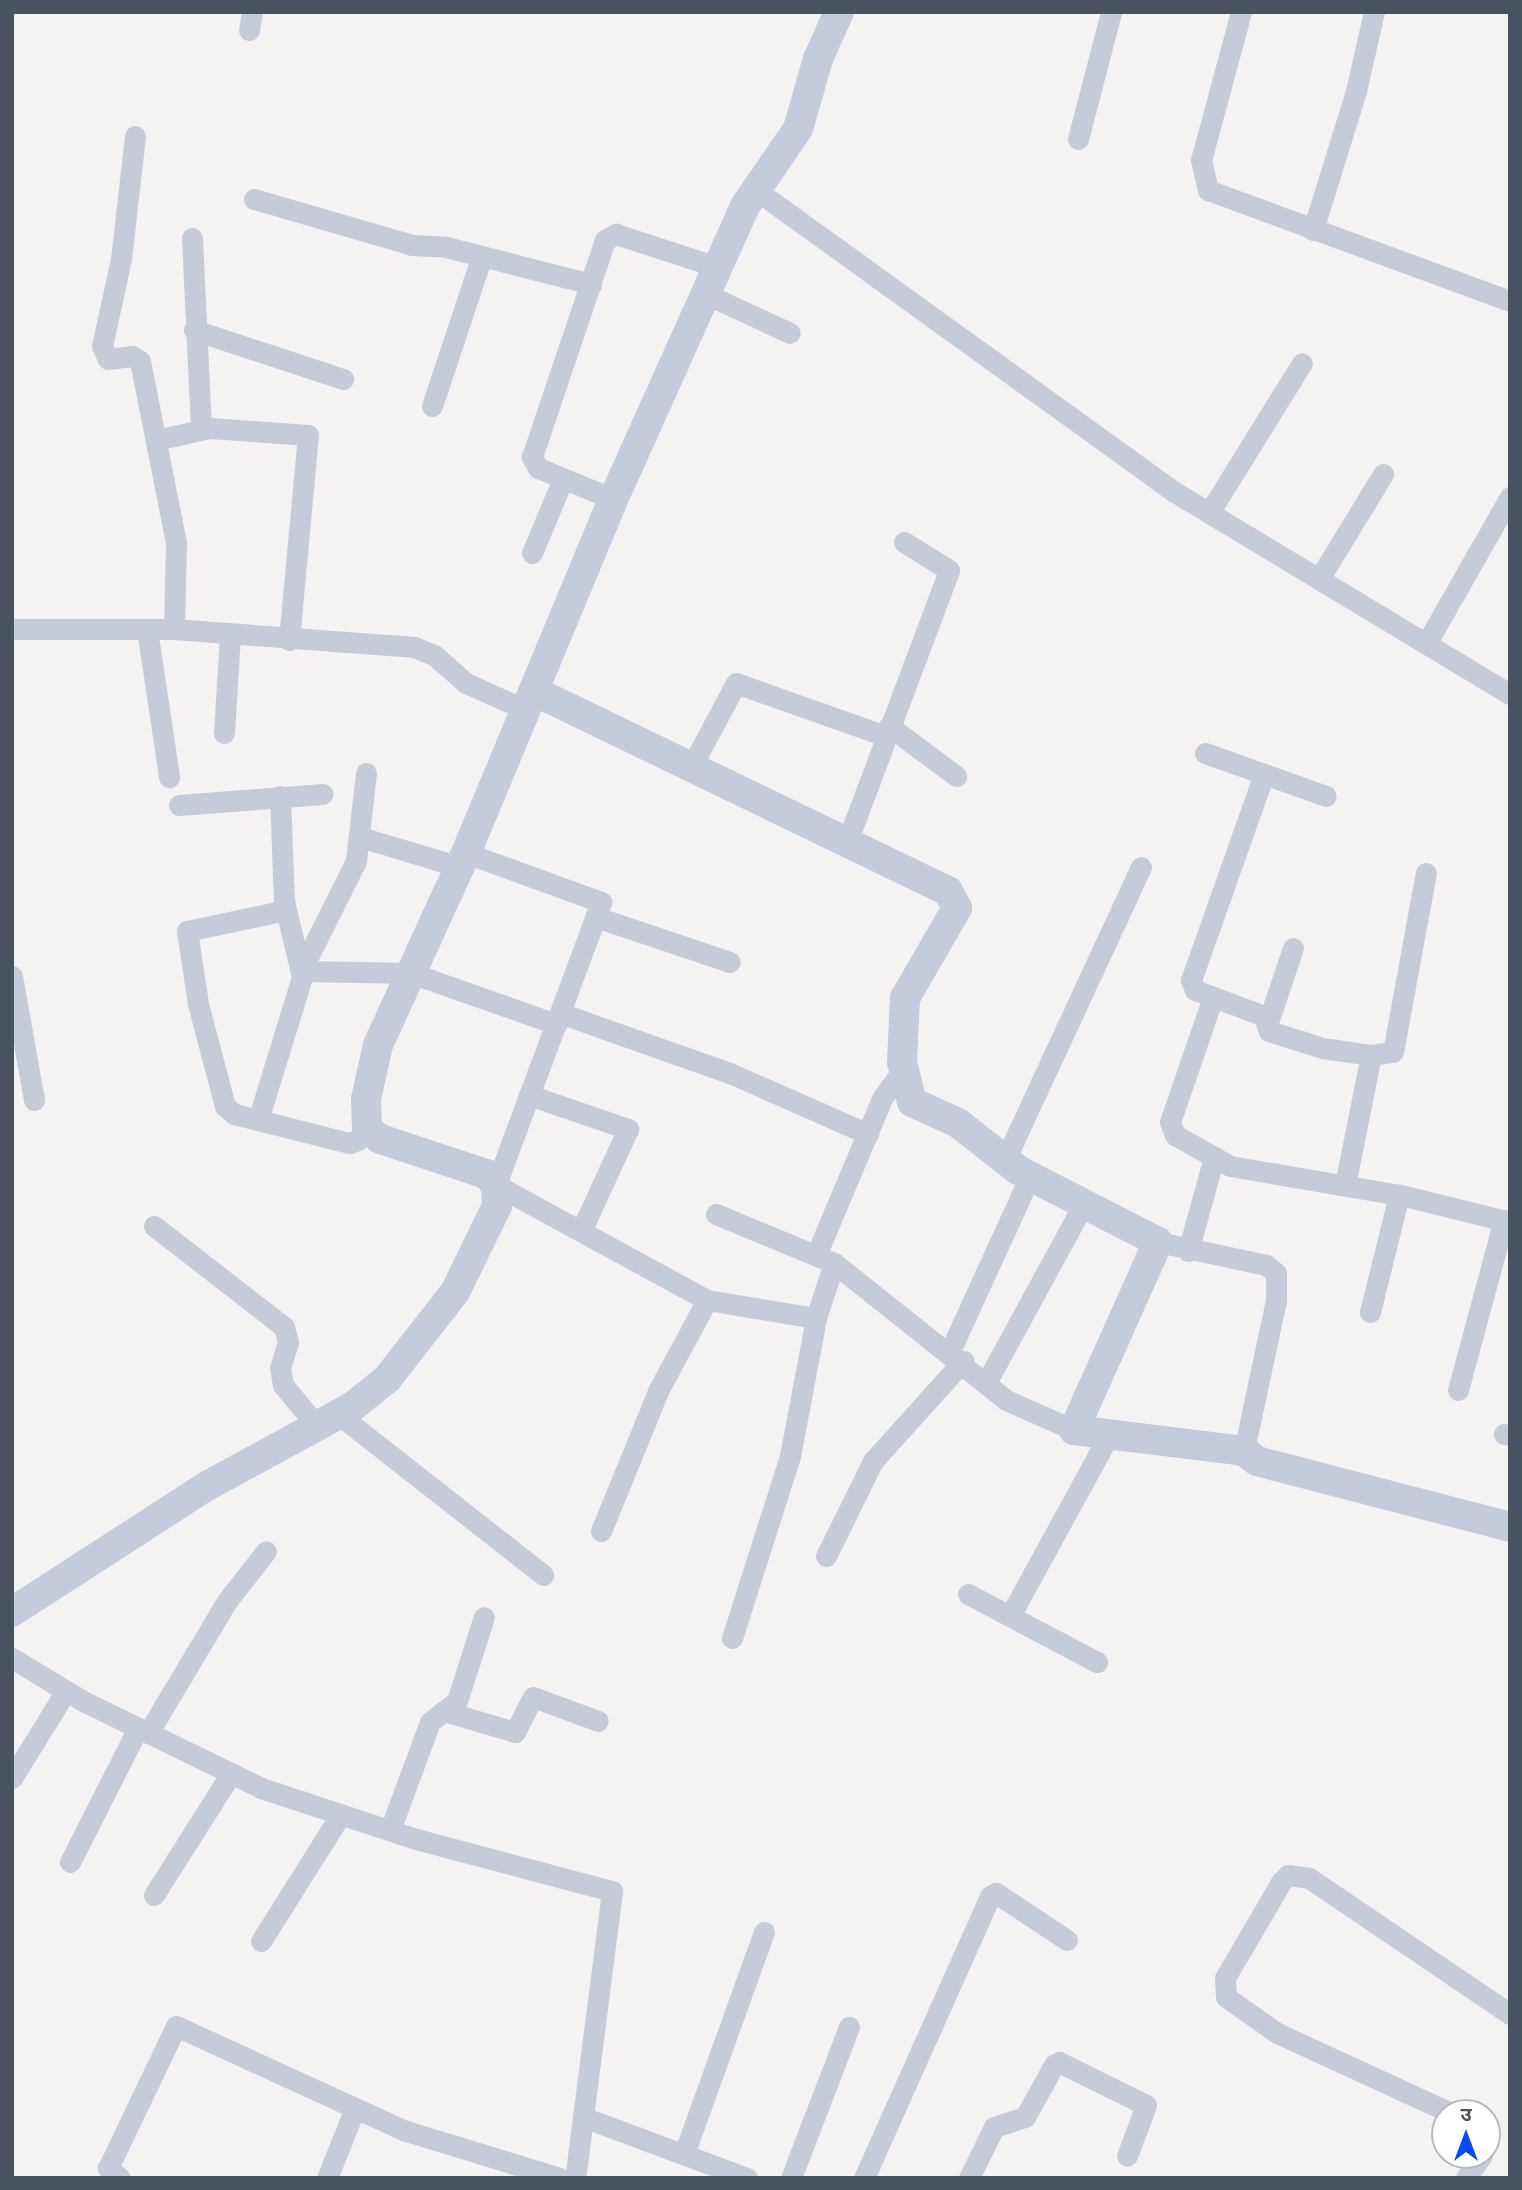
<!DOCTYPE html>
<html>
<head>
<meta charset="utf-8">
<style>
	body { margin:0 }
	#map { position:relative; width:1522px; height:2190px; overflow:hidden; background:#f5f3f2; font-family:Cabin,"Noto Sans Devanagari",sans-serif }
	div>[style] { position:absolute }
	.street>* { height:21px; margin:-10.5px; padding:0 10.5px; transform-origin:10.5px; border-radius:10.5px; background:#c5ccd8 }
	.secondary>* { height:30px; margin:-15px; padding:0 15px; transform-origin:15px; border-radius:15px; background:#c4ccdc }
	span { translate:-50% -50%; white-space:nowrap; text-align:center; line-height:1.15; -webkit-text-stroke:5px #fff; paint-order:stroke }
	.frame { position:absolute; inset:0; border:14px solid #485262; pointer-events:none }
	.north { position:absolute; left:1431px; top:2099px; width:70px; height:70px; box-sizing:border-box; background:#fff; border:2px solid #b6bac0; border-radius:50%; rotate:0deg; font-size:19px; font-weight:700; line-height:28px; text-align:center; color:#485262 }
	.north::after { content:''; display:block; margin:auto; width:24px; height:32px; background:#0a4bf7; clip-path:polygon(50% 0,100% 100%,50% 72%,0 100%) }
</style>
</head>
<body>
<div id="map">
	<div class="street">
		<div style="left:1241px;top:12px;width:153px;rotate:105.1deg"></div>
		<div style="left:1201px;top:160px;width:31px;rotate:77deg"></div>
		<div style="left:1208px;top:190px;width:322px;rotate:20.2deg"></div>
		<div style="left:249px;top:30px;width:18px;rotate:-81deg"></div>
		<div style="left:135px;top:136px;width:124px;rotate:96.5deg"></div>
		<div style="left:121px;top:259px;width:89px;rotate:102.3deg"></div>
		<div style="left:102px;top:346px;width:14px;rotate:65deg"></div>
		<div style="left:108px;top:359px;width:24px;rotate:-7deg"></div>
		<div style="left:132px;top:356px;width:9px;rotate:32deg"></div>
		<div style="left:140px;top:361px;width:185px;rotate:78.8deg"></div>
		<div style="left:176px;top:542px;width:87px;rotate:91.3deg"></div>
		<div style="left:1078px;top:139px;width:131px;rotate:-75.4deg"></div>
		<div style="left:756px;top:190px;width:514px;rotate:35.82deg"></div>
		<div style="left:1173px;top:491px;width:393px;rotate:31.1deg"></div>
		<div style="left:254px;top:199px;width:165px;rotate:16.2deg"></div>
		<div style="left:412px;top:245px;width:34px;rotate:3deg"></div>
		<div style="left:446px;top:247px;width:150px;rotate:14.3deg"></div>
		<div style="left:1313px;top:230px;width:145px;rotate:-72.8deg"></div>
		<div style="left:1356px;top:91px;width:81px;rotate:-77.2deg"></div>
		<div style="left:192px;top:238px;width:191px;rotate:87.3deg"></div>
		<div style="left:708px;top:295px;width:90px;rotate:24.9deg"></div>
		<div style="left:194px;top:330px;width:157px;rotate:18.2deg"></div>
		<div style="left:432px;top:406px;width:158px;rotate:-71.6deg"></div>
		<div style="left:156px;top:440px;width:55px;rotate:-12.5deg"></div>
		<div style="left:210px;top:428px;width:98px;rotate:4.1deg"></div>
		<div style="left:308px;top:435px;width:206px;rotate:95.3deg"></div>
		<div style="left:613px;top:499px;width:81px;rotate:-157.5deg"></div>
		<div style="left:538px;top:468px;width:13px;rotate:-119deg"></div>
		<div style="left:532px;top:457px;width:229px;rotate:-71.4deg"></div>
		<div style="left:605px;top:240px;width:13px;rotate:-29deg"></div>
		<div style="left:616px;top:234px;width:109px;rotate:18.1deg"></div>
		<div style="left:1209px;top:513px;width:176px;rotate:-58.2deg"></div>
		<div style="left:532px;top:553px;width:80px;rotate:-67.3deg"></div>
		<div style="left:1319px;top:579px;width:123px;rotate:-58.6deg"></div>
		<div style="left:12px;top:629px;width:162px"></div>
		<div style="left:174px;top:629px;width:241px;rotate:4.3deg"></div>
		<div style="left:414px;top:647px;width:22px;rotate:22deg"></div>
		<div style="left:434px;top:655px;width:43px;rotate:41.2deg"></div>
		<div style="left:466px;top:683px;width:66px;rotate:24.2deg"></div>
		<div style="left:147px;top:629px;width:150px;rotate:81.5deg"></div>
		<div style="left:1426px;top:644px;width:169px;rotate:-60.3deg"></div>
		<div style="left:889px;top:726px;width:84px;rotate:36.7deg"></div>
		<div style="left:224px;top:733px;width:99px;rotate:-86.5deg"></div>
		<div style="left:1205px;top:753px;width:128px;rotate:19.6deg"></div>
		<div style="left:691px;top:767px;width:95px;rotate:-61.8deg"></div>
		<div style="left:736px;top:683px;width:159px;rotate:19.5deg"></div>
		<div style="left:366px;top:773px;width:89px;rotate:96.5deg"></div>
		<div style="left:356px;top:861px;width:123px;rotate:116.6deg"></div>
		<div style="left:301px;top:971px;width:110px;rotate:1deg"></div>
		<div style="left:411px;top:973px;width:154px;rotate:19.4deg"></div>
		<div style="left:1264px;top:774px;width:219px;rotate:109.5deg"></div>
		<div style="left:1191px;top:980px;width:11px;rotate:68deg"></div>
		<div style="left:1195px;top:990px;width:74px;rotate:20.6deg"></div>
		<div style="left:1264px;top:1016px;width:16px;rotate:72deg"></div>
		<div style="left:1269px;top:1031px;width:57px;rotate:17.5deg"></div>
		<div style="left:1323px;top:1048px;width:49px;rotate:8.3deg"></div>
		<div style="left:1371px;top:1055px;width:22px;rotate:-8deg"></div>
		<div style="left:1393px;top:1052px;width:182px;rotate:-79.6deg"></div>
		<div style="left:179px;top:805px;width:144px;rotate:-4.4deg"></div>
		<div style="left:360px;top:837px;width:104px;rotate:16.7deg"></div>
		<div style="left:847px;top:842px;width:290px;rotate:-69.4deg"></div>
		<div style="left:949px;top:570px;width:53px;rotate:-148.1deg"></div>
		<div style="left:466px;top:853px;width:144px;rotate:19.9deg"></div>
		<div style="left:601px;top:902px;width:302px;rotate:110.4deg"></div>
		<div style="left:496px;top:1185px;width:240px;rotate:28.6deg"></div>
		<div style="left:707px;top:1300px;width:110px;rotate:9.4deg"></div>
		<div style="left:286px;top:910px;width:101px;rotate:168deg"></div>
		<div style="left:187px;top:931px;width:74px;rotate:81.4deg"></div>
		<div style="left:198px;top:1004px;width:106px;rotate:75.2deg"></div>
		<div style="left:225px;top:1106px;width:12px;rotate:42deg"></div>
		<div style="left:234px;top:1114px;width:119px;rotate:14.2deg"></div>
		<div style="left:349px;top:1143px;width:9px;rotate:-18deg"></div>
		<div style="left:358px;top:1140px;width:14px;rotate:-51deg"></div>
		<div style="left:596px;top:917px;width:141px;rotate:18.6deg"></div>
		<div style="left:12px;top:976px;width:126px;rotate:79.9deg"></div>
		<div style="left:1213px;top:997px;width:132px;rotate:109deg"></div>
		<div style="left:1170px;top:1122px;width:14px;rotate:69deg"></div>
		<div style="left:1175px;top:1135px;width:63px;rotate:29.4deg"></div>
		<div style="left:1230px;top:1166px;width:178px;rotate:9.7deg"></div>
		<div style="left:1405px;top:1196px;width:108px;rotate:13.9deg"></div>
		<div style="left:560px;top:1013px;width:182px;rotate:19.5deg"></div>
		<div style="left:732px;top:1074px;width:149px;rotate:23.8deg"></div>
		<div style="left:1268px;top:1022px;width:78px;rotate:-71.3deg"></div>
		<div style="left:529px;top:1095px;width:105px;rotate:19deg"></div>
		<div style="left:628px;top:1129px;width:110px;rotate:114.7deg"></div>
		<div style="left:258px;top:1120px;width:150px;rotate:-72.9deg"></div>
		<div style="left:302px;top:977px;width:78px;rotate:-103.3deg"></div>
		<div style="left:284px;top:901px;width:105px;rotate:-92.2deg"></div>
		<div style="left:1005px;top:1160px;width:323px;rotate:-65.1deg"></div>
		<div style="left:1345px;top:1185px;width:133px;rotate:-78.7deg"></div>
		<div style="left:716px;top:1214px;width:128px;rotate:22.6deg"></div>
		<div style="left:834px;top:1263px;width:220px;rotate:38.5deg"></div>
		<div style="left:1006px;top:1400px;width:74px;rotate:23.8deg"></div>
		<div style="left:154px;top:1226px;width:165px;rotate:37.8deg"></div>
		<div style="left:284px;top:1327px;width:16px;rotate:75deg"></div>
		<div style="left:288px;top:1342px;width:27px;rotate:107deg"></div>
		<div style="left:280px;top:1368px;width:17px;rotate:80deg"></div>
		<div style="left:283px;top:1385px;width:53px;rotate:50.3deg"></div>
		<div style="left:1158px;top:1242px;width:110px;rotate:12deg"></div>
		<div style="left:1266px;top:1265px;width:13px;rotate:39deg"></div>
		<div style="left:1276px;top:1273px;width:27px;rotate:90deg"></div>
		<div style="left:1276px;top:1300px;width:154px;rotate:102deg"></div>
		<div style="left:1188px;top:1251px;width:98px;rotate:-74.5deg"></div>
		<div style="left:817px;top:1253px;width:168px;rotate:-67.2deg"></div>
		<div style="left:882px;top:1098px;width:35px;rotate:-53deg"></div>
		<div style="left:1370px;top:1312px;width:121px;rotate:-76.1deg"></div>
		<div style="left:950px;top:1351px;width:192px;rotate:-65.4deg"></div>
		<div style="left:986px;top:1383px;width:205px;rotate:-61.4deg"></div>
		<div style="left:1458px;top:1390px;width:176px;rotate:-74.9deg"></div>
		<div style="left:338px;top:1414px;width:261px;rotate:38.1deg"></div>
		<div style="left:1504px;top:1434px;width:6px;rotate:9deg"></div>
		<div style="left:601px;top:1531px;width:151px;rotate:-67.8deg"></div>
		<div style="left:658px;top:1391px;width:103px;rotate:-61.7deg"></div>
		<div style="left:826px;top:1556px;width:106px;rotate:-63.7deg"></div>
		<div style="left:873px;top:1461px;width:135px;rotate:-48deg"></div>
		<div style="left:968px;top:1594px;width:146px;rotate:27.8deg"></div>
		<div style="left:1010px;top:1616px;width:206px;rotate:-61.3deg"></div>
		<div style="left:732px;top:1638px;width:191px;rotate:-72.3deg"></div>
		<div style="left:790px;top:1456px;width:140px;rotate:-79.3deg"></div>
		<div style="left:816px;top:1318px;width:58px;rotate:-71.9deg"></div>
		<div style="left:12px;top:1658px;width:83px;rotate:31.2deg"></div>
		<div style="left:83px;top:1701px;width:198px;rotate:26deg"></div>
		<div style="left:261px;top:1788px;width:163px;rotate:18.2deg"></div>
		<div style="left:416px;top:1839px;width:203px;rotate:14.9deg"></div>
		<div style="left:612px;top:1891px;width:289px;rotate:97.3deg"></div>
		<div style="left:444px;top:1711px;width:74px;rotate:16.5deg"></div>
		<div style="left:515px;top:1732px;width:39px;rotate:-63deg"></div>
		<div style="left:533px;top:1697px;width:69px;rotate:20.3deg"></div>
		<div style="left:148px;top:1733px;width:154px;rotate:-59.1deg"></div>
		<div style="left:227px;top:1601px;width:63px;rotate:-52deg"></div>
		<div style="left:12px;top:1778px;width:102px;rotate:-58.2deg"></div>
		<div style="left:390px;top:1830px;width:115px;rotate:-69.7deg"></div>
		<div style="left:430px;top:1722px;width:34px;rotate:-38deg"></div>
		<div style="left:457px;top:1701px;width:88px;rotate:-72.2deg"></div>
		<div style="left:70px;top:1862px;width:150px;rotate:-63.1deg"></div>
		<div style="left:154px;top:1895px;width:144px;rotate:-57.7deg"></div>
		<div style="left:261px;top:1941px;width:150px;rotate:-57.8deg"></div>
		<div style="left:1451px;top:2113px;width:192px;rotate:-155.3deg"></div>
		<div style="left:1277px;top:2033px;width:62px;rotate:-144.8deg"></div>
		<div style="left:1226px;top:1997px;width:19px;rotate:-93deg"></div>
		<div style="left:1225px;top:1978px;width:111px;rotate:-59.7deg"></div>
		<div style="left:1281px;top:1882px;width:10px;rotate:-45deg"></div>
		<div style="left:1288px;top:1875px;width:21px;rotate:8deg"></div>
		<div style="left:1309px;top:1878px;width:243px;rotate:34.1deg"></div>
		<div style="left:583px;top:2117px;width:175px;rotate:20.4deg"></div>
		<div style="left:684px;top:2154px;width:236px;rotate:-70.2deg"></div>
		<div style="left:120px;top:2178px;width:16px;rotate:-140deg"></div>
		<div style="left:108px;top:2168px;width:157px;rotate:-64.4deg"></div>
		<div style="left:176px;top:2026px;width:250px;rotate:24.6deg"></div>
		<div style="left:403px;top:2130px;width:164px;rotate:17deg"></div>
		<div style="left:327px;top:2178px;width:75px;rotate:-68.2deg"></div>
		<div style="left:791px;top:2178px;width:162px;rotate:-69deg"></div>
		<div style="left:864px;top:2178px;width:309px;rotate:-65.9deg"></div>
		<div style="left:990px;top:1896px;width:7px;rotate:-27deg"></div>
		<div style="left:996px;top:1893px;width:85px;rotate:33.5deg"></div>
		<div style="left:969px;top:2178px;width:57px;rotate:-63.9deg"></div>
		<div style="left:994px;top:2127px;width:33px;rotate:-18deg"></div>
		<div style="left:1025px;top:2117px;width:60px;rotate:-60.9deg"></div>
		<div style="left:1054px;top:2065px;width:6px;rotate:-31deg"></div>
		<div style="left:1059px;top:2062px;width:97px;rotate:26.3deg"></div>
		<div style="left:1146px;top:2105px;width:54px;rotate:110.4deg"></div>
		<div style="left:1466px;top:2178px;width:28px;rotate:-55deg"></div>
	</div>
	<div class="secondary">
		<div style="left:534px;top:691px;width:460px;rotate:25.8deg"></div>
		<div style="left:948px;top:891px;width:19px;rotate:62deg"></div>
		<div style="left:957px;top:908px;width:104px;rotate:120deg"></div>
		<div style="left:905px;top:998px;width:64px;rotate:92.7deg"></div>
		<div style="left:902px;top:1062px;width:41px;rotate:76deg"></div>
		<div style="left:912px;top:1102px;width:51px;rotate:24.5deg"></div>
		<div style="left:958px;top:1123px;width:76px;rotate:38.1deg"></div>
		<div style="left:1018px;top:1170px;width:157px;rotate:27.2deg"></div>
		<div style="left:1158px;top:1242px;width:206px;rotate:114.1deg"></div>
		<div style="left:1074px;top:1430px;width:171px;rotate:7deg"></div>
		<div style="left:1244px;top:1451px;width:16px;rotate:38deg"></div>
		<div style="left:1257px;top:1461px;width:261px;rotate:14.6deg"></div>
		<div style="left:12px;top:1612px;width:232px;rotate:-32.9deg"></div>
		<div style="left:207px;top:1486px;width:165px;rotate:-28.6deg"></div>
		<div style="left:352px;top:1407px;width:45px;rotate:-38.7deg"></div>
		<div style="left:387px;top:1379px;width:110px;rotate:-52deg"></div>
		<div style="left:455px;top:1292px;width:96px;rotate:-64deg"></div>
		<div style="left:497px;top:1206px;width:21px;rotate:-93deg"></div>
		<div style="left:496px;top:1185px;width:15px;rotate:-132deg"></div>
		<div style="left:486px;top:1174px;width:112px;rotate:-161.7deg"></div>
		<div style="left:380px;top:1139px;width:16px;rotate:-142deg"></div>
		<div style="left:367px;top:1129px;width:30px;rotate:-92deg"></div>
		<div style="left:366px;top:1099px;width:55px;rotate:-77.5deg"></div>
		<div style="left:378px;top:1045px;width:211px;rotate:-65.4deg"></div>
		<div style="left:466px;top:853px;width:392px;rotate:-67.4deg"></div>
		<div style="left:617px;top:491px;width:312px;rotate:-65.8deg"></div>
		<div style="left:745px;top:206px;width:93px;rotate:-55.5deg"></div>
		<div style="left:798px;top:129px;width:73px;rotate:-74.1deg"></div>
		<div style="left:818px;top:59px;width:51px;rotate:-65.9deg"></div>
	</div>
	<div class="frame"></div>
	<div class="north">उ</div>
</div>
</body>
</html>
